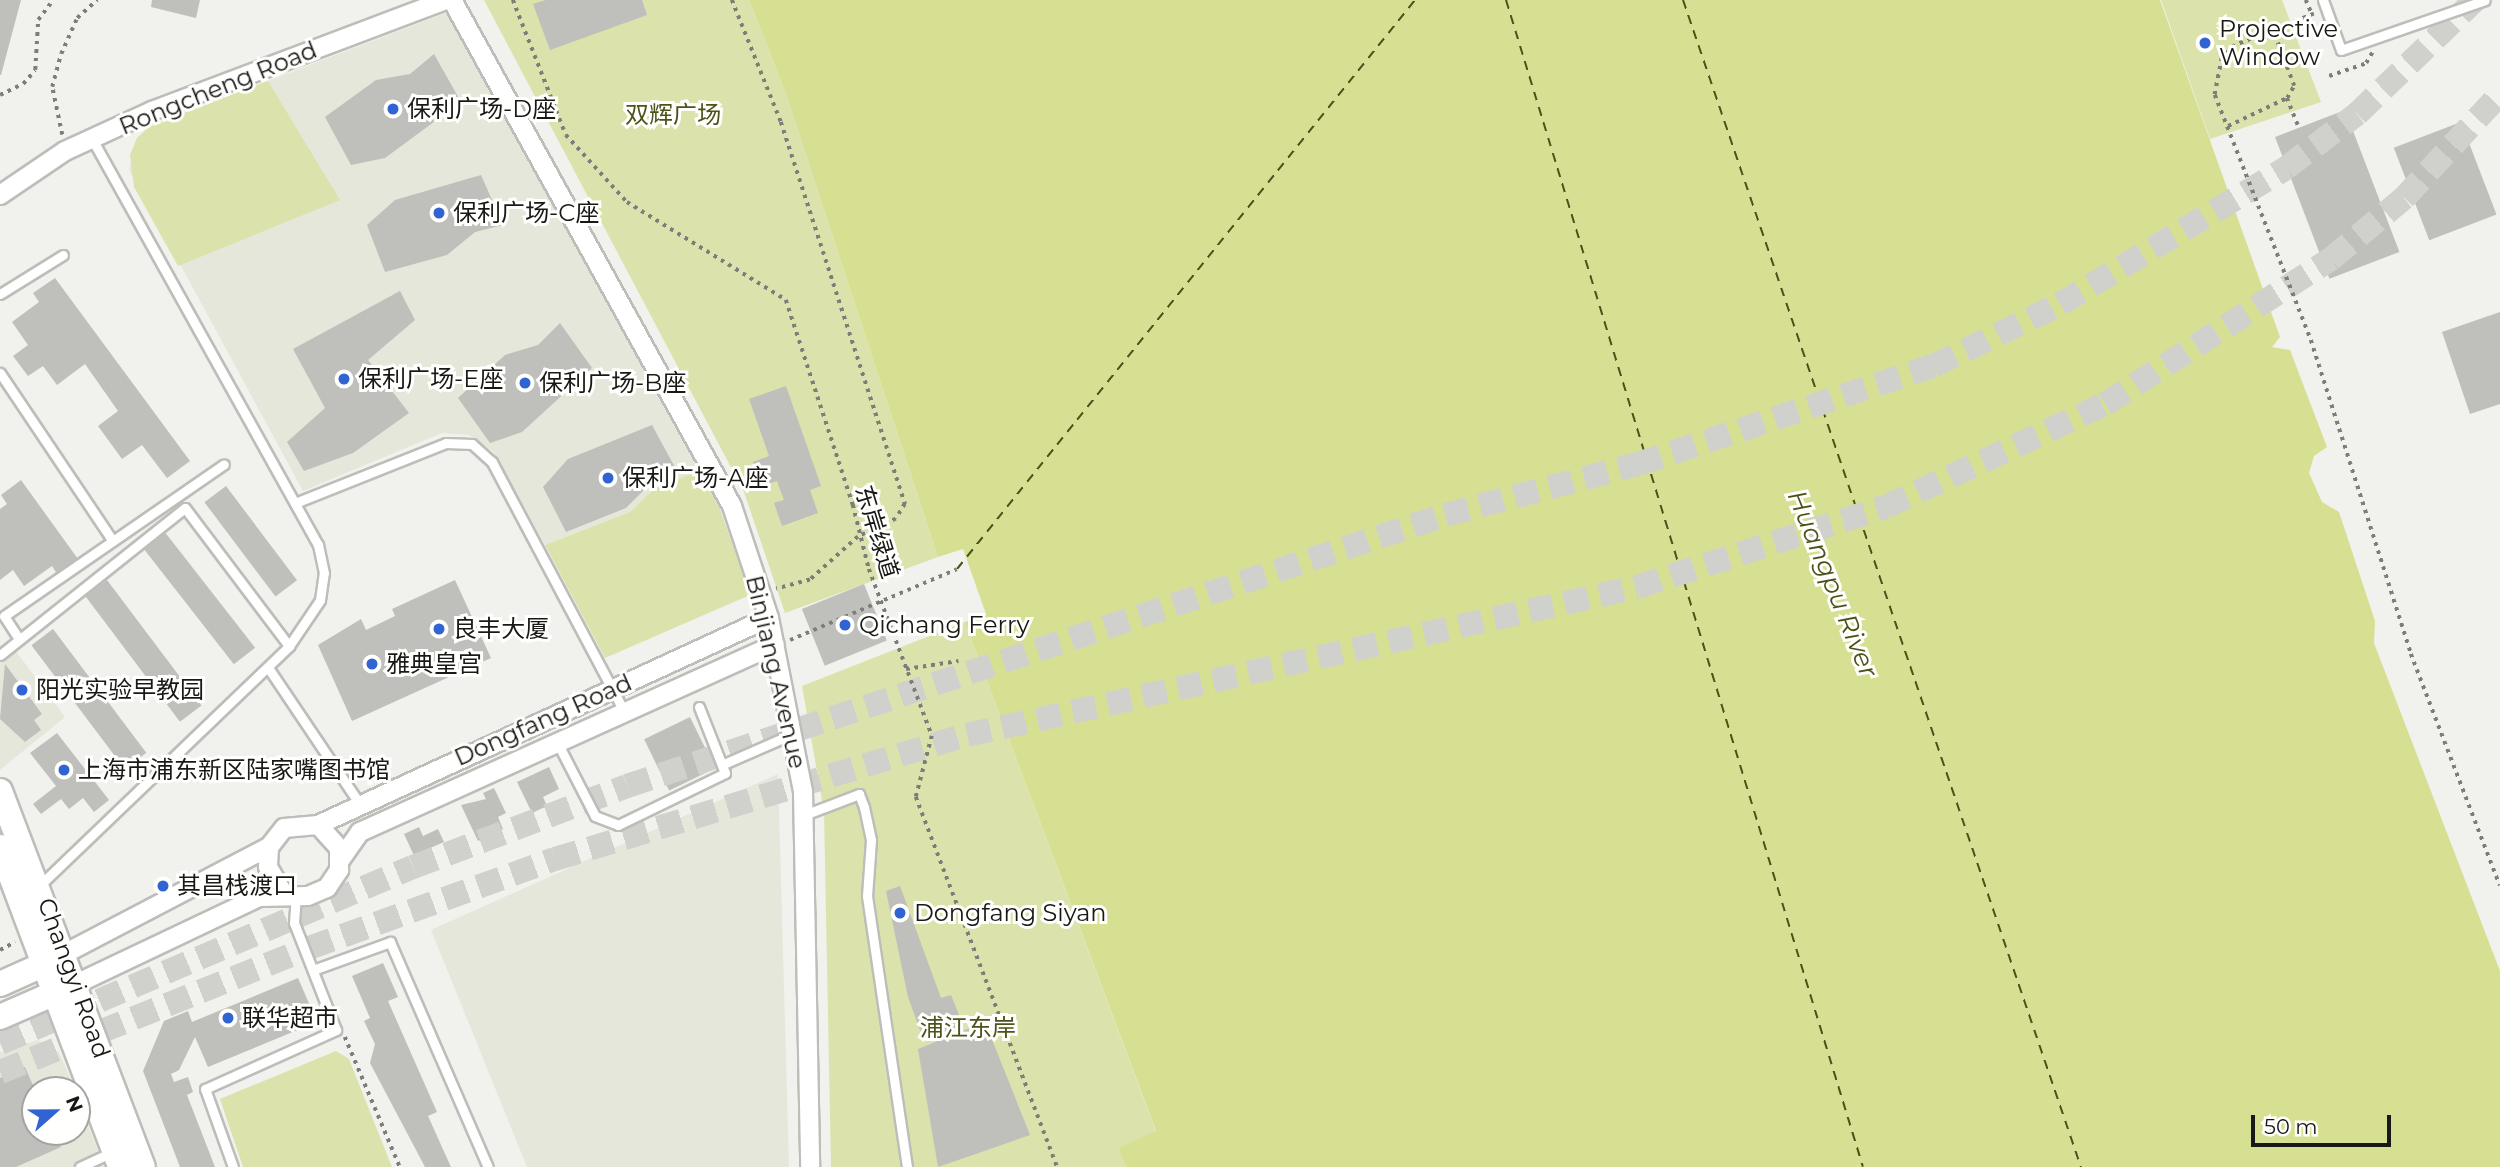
<!DOCTYPE html>
<html>
<head>
<meta charset="utf-8">
<style>
	body { margin:0 }
	#map { position:relative; width:2500px; height:1167px; overflow:hidden; background:#f1f2ed; font-family:Montserrat,"Noto Sans SC",sans-serif }
	div>[style] { position:absolute }
	.built>* { inset:0; background:#e5e7da }
	.green>* { inset:0; background:#dce2ab }
	.water>* { inset:0; background:#d7df92 }
	.ferry>* { height:2px; margin-top:-1px; transform-origin:0; background:repeating-linear-gradient(90deg,#4d5119 0 9px,transparent 0 16px) }
	.building>* { inset:0; background:#bfbfbb; transform-origin:0 0 }
	.secondary-tunnel>* { height:24px; margin-top:-12px; transform-origin:0; background:repeating-linear-gradient(90deg,#d0d1cd 0 24px,transparent 0 36px) }
	.path>* { height:3.5px; margin-top:-1.75px; transform-origin:0; background:repeating-linear-gradient(90deg,#7d7e7a 0 3.5px,transparent 0 8.5px) }
	.roads { filter:drop-shadow(2px 0 #bdbdb9) drop-shadow(-2px 0 #bdbdb9) drop-shadow(0 2px #bdbdb9) drop-shadow(0 -2px #bdbdb9) }
	.service>* { height:9px; margin:-4.5px; padding:0 4.5px; transform-origin:4.5px; border-radius:4.5px; background:#fff }
	.minor>* { height:18px; margin:-9px; padding:0 9px; transform-origin:9px; border-radius:9px; background:#fff }
	.secondary>* { height:24px; margin:-12px; padding:0 12px; transform-origin:12px; border-radius:12px; background:#fff }
	.path-bridge>* { height:3.5px; margin-top:-1.75px; transform-origin:0; background:repeating-linear-gradient(90deg,#7d7e7a 0 3.5px,transparent 0 8.5px) }
	.dots>* { width:19px; height:19px; translate:-50% -50%; box-sizing:border-box; border:4px solid #fffffe; border-radius:50% }
	span { translate:-50% -50%; white-space:nowrap; text-align:center; line-height:1.15; -webkit-text-stroke:6px #fffffe; paint-order:stroke }
	.poi-label { font-size:24px; color:#181917 }
	.left { translate:0 -50%; text-align:left }
	.street-label { font-size:24px; color:#181917 }
	.park-label { font-size:24px; color:#4e531b }
	.water-label { font-size:26px; color:#4d5119; font-style:italic }
	.north { position:absolute; left:21px; top:1076px; width:70px; height:70px; box-sizing:border-box; background:#fffffe; border:2px solid #a3a3a2; border-radius:50%; rotate:69deg; font-size:19px; font-weight:700; line-height:28px; text-align:center; color:#181917 }
	.north::after { content:''; display:block; margin:auto; width:24px; height:32px; background:#3163d2; clip-path:polygon(50% 0,100% 100%,50% 72%,0 100%) }
	.scale { position:absolute; left:2251px; top:1115px; width:140px; height:32px; box-sizing:border-box; border:4px solid #181917; border-top:0; padding-left:9px; font-size:21px; line-height:24px; white-space:nowrap; color:#181917; -webkit-text-stroke:5px #fffffe; paint-order:stroke }
</style>
</head>
<body>
<div id="map">
	<div class="built">
		<div style="clip-path:polygon(446px 13px,699px 471px,656px 487px,630px 512px,545px 545px,494px 452px,469px 435px,442px 433px,303px 491px,129px 170px,137px 138px,150px 126px)"></div>
		<div style="clip-path:polygon(15px 650px,65px 717px,0 770px,0 663px)"></div>
		<div style="clip-path:polygon(778px 774px,789px 1167px,527px 1167px,431px 930px)"></div>
		<div style="clip-path:polygon(38px 1040px,59px 1052px,75px 1090px,35px 1090px,35px 1132px,77px 1132px,77px 1096px,104px 1167px,0 1167px,0 1052px)"></div>
	</div>
	<div class="green">
		<div style="clip-path:polygon(484px 0,749px 0,786px 94px,938px 557px,785px 613px,744px 492px)"></div>
		<div style="clip-path:polygon(2161px 0,2282px 0,2321px 102px,2210px 139px)"></div>
		<div style="clip-path:polygon(268px 81px,340px 200px,178px 266px,134px 187px,130px 155px,137px 138px,150px 126px)"></div>
		<div style="clip-path:polygon(699px 471px,720px 509px,750px 595px,605px 658px,545px 545px,630px 512px,656px 487px)"></div>
		<div style="clip-path:polygon(965px 622px,1156px 1132px,1118px 1148px,1126px 1167px,831px 1167px,824px 812px,802px 686px)"></div>
		<div style="clip-path:polygon(336px 1051px,349px 1059px,392px 1167px,243px 1167px,220px 1099px)"></div>
	</div>
	<div class="water">
		<div style="clip-path:polygon(749px 0,2160px 0,2280px 337px,2272px 347px,2290px 350px,2327px 447px,2314px 456px,2309px 473px,2322px 502px,2339px 512px,2375px 621px,2374px 643px,2500px 971px,2500px 1167px,1126px 1167px,1118px 1148px,1156px 1131px,965px 622px,986px 614px,963px 549px,938px 557px,786px 94px)"></div>
	</div>
	<div class="ferry">
		<div style="left:1506px;top:0;width:1220px;rotate:72.99deg"></div>
		<div style="left:1683px;top:0;width:1233px;rotate:71.17deg"></div>
		<div style="left:957px;top:569px;width:730px;rotate:-51.17deg"></div>
	</div>
	<div class="building">
		<div style="clip-path:polygon(0 0,21px 0,1px 75px,0 75px)"></div>
		<div style="clip-path:polygon(152px 0,200px 0,196px 18px,151px 7px)"></div>
		<div style="clip-path:polygon(546px 0,642px 0,647px 15px,550px 50px,533px 4px)"></div>
		<div style="clip-path:polygon(434px 54px,461px 102px,385px 158px,351px 165px,325px 117px,376px 80px,410px 74px)"></div>
		<div style="left:2345px;top:110px;width:152px;height:75px;rotate:69deg"></div>
		<div style="left:2461px;top:122px;width:99px;height:72px;rotate:69deg"></div>
		<div style="clip-path:polygon(481px 175px,503px 225px,475px 232px,447px 255px,385px 272px,367px 225px,395px 200px)"></div>
		<div style="clip-path:polygon(55px 278px,190px 461px,167px 478px,142px 445px,122px 459px,98px 426px,118px 411px,85px 364px,57px 385px,43px 366px,28px 376px,13px 356px,28px 345px,12px 322px,39px 302px,33px 293px)"></div>
		<div style="clip-path:polygon(400px 291px,415px 320px,368px 360px,409px 413px,353px 453px,304px 471px,287px 442px,325px 408px,293px 349px)"></div>
		<div style="clip-path:polygon(2500px 312px,2500px 404px,2470px 414px,2442px 332px)"></div>
		<div style="clip-path:polygon(560px 323px,592px 368px,522px 432px,490px 443px,458px 398px,505px 355px,538px 345px)"></div>
		<div style="clip-path:polygon(786px 386px,821px 486px,810px 490px,818px 513px,782px 526px,774px 503px,784px 500px,777px 481px,762px 486px,753px 462px,769px 456px,749px 399px)"></div>
		<div style="clip-path:polygon(652px 425px,678px 473px,652px 482px,626px 508px,566px 532px,543px 487px,568px 459px)"></div>
		<div style="clip-path:polygon(21px 480px,78px 559px,57px 574px,52px 566px,24px 586px,13px 570px,0 580px,0 509px,7px 504px,1px 495px)"></div>
		<div style="left:226px;top:486px;width:118px;height:27px;rotate:53deg"></div>
		<div style="left:164px;top:531px;width:148px;height:27px;rotate:52deg"></div>
		<div style="left:107px;top:580px;width:157px;height:27px;rotate:53deg"></div>
		<div style="clip-path:polygon(455px 580px,491px 658px,352px 721px,318px 645px,361px 619px,366px 630px,395px 616px,392px 609px)"></div>
		<div style="left:864px;top:584px;width:61px;height:67px;rotate:68deg"></div>
		<div style="left:53px;top:629px;width:155px;height:27px;rotate:53deg"></div>
		<div style="clip-path:polygon(5px 664px,42px 714px,34px 720px,41px 730px,25px 742px,0 719px)"></div>
		<div style="left:690px;top:717px;width:57px;height:51px;rotate:64deg"></div>
		<div style="clip-path:polygon(57px 733px,109px 800px,94px 812px,83px 798px,69px 809px,61px 799px,41px 814px,33px 804px,56px 786px,30px 753px)"></div>
		<div style="clip-path:polygon(549px 767px,559px 789px,543px 797px,547px 806px,532px 813px,517px 782px)"></div>
		<div style="clip-path:polygon(494px 788px,506px 813px,498px 817px,503px 829px,478px 841px,461px 805px,486px 799px,483px 793px)"></div>
		<div style="clip-path:polygon(419px 827px,423px 836px,438px 829px,444px 842px,428px 849px,435px 864px,421px 871px,404px 834px)"></div>
		<div style="clip-path:polygon(900px 886px,941px 998px,951px 995px,963px 1025px,924px 1041px,908px 997px,886px 891px)"></div>
		<div style="clip-path:polygon(383px 963px,398px 997px,388px 1001px,437px 1112px,428px 1116px,451px 1167px,425px 1167px,370px 1063px,375px 1044px,364px 1021px,370px 1018px,352px 976px)"></div>
		<div style="clip-path:polygon(298px 978px,317px 1022px,208px 1067px,195px 1037px,179px 1070px,171px 1074px,174px 1082px,188px 1077px,193px 1092px,187px 1095px,215px 1167px,180px 1167px,143px 1071px,164px 1021px,188px 1011px,192px 1022px)"></div>
		<div style="clip-path:polygon(985px 1022px,1030px 1135px,938px 1167px,918px 1049px)"></div>
		<div style="clip-path:polygon(25px 1067px,35px 1090px,35px 1132px,54px 1132px,61px 1147px,16px 1167px,0 1167px,0 1078px)"></div>
	</div>
	<div class="secondary-tunnel">
		<div style="left:0;top:1043px;width:449px;rotate:-23.1deg"></div>
		<div style="left:413px;top:867px;width:229px;rotate:-20.7deg"></div>
		<div style="left:627px;top:786px;width:862px;rotate:-18.33deg"></div>
		<div style="left:1445px;top:515px;width:200px;rotate:-14.8deg"></div>
		<div style="left:1638px;top:464px;width:311px;rotate:-18.4deg"></div>
		<div style="left:1933px;top:366px;width:141px;rotate:-26deg"></div>
		<div style="left:2060px;top:304px;width:264px;rotate:-31deg"></div>
		<div style="left:2286px;top:168px;width:89px;rotate:-37.3deg"></div>
		<div style="left:2357px;top:114px;width:164px;rotate:-44deg"></div>
		<div style="left:0;top:1072px;width:333px;rotate:-21.9deg"></div>
		<div style="left:309px;top:948px;width:262px;rotate:-19.9deg"></div>
		<div style="left:555px;top:859px;width:430px;rotate:-16.8deg"></div>
		<div style="left:967px;top:735px;width:686px;rotate:-12.46deg"></div>
		<div style="left:1637px;top:587px;width:261px;rotate:-17.9deg"></div>
		<div style="left:1885px;top:507px;width:243px;rotate:-25.1deg"></div>
		<div style="left:2105px;top:404px;width:269px;rotate:-32.7deg"></div>
		<div style="left:2331px;top:259px;width:95px;rotate:-39.9deg"></div>
		<div style="left:2404px;top:198px;width:142px;rotate:-47.3deg"></div>
	</div>
	<div class="path">
		<div style="left:513px;top:0;width:145px;rotate:68.6deg"></div>
		<div style="left:566px;top:135px;width:91px;rotate:47.7deg"></div>
		<div style="left:627px;top:202px;width:187px;rotate:31.6deg"></div>
		<div style="left:786px;top:300px;width:216px;rotate:71.9deg"></div>
		<div style="left:732px;top:0;width:131px;rotate:68.1deg"></div>
		<div style="left:781px;top:122px;width:402px;rotate:72deg"></div>
		<div style="left:905px;top:504px;width:17px;rotate:121deg"></div>
		<div style="left:896px;top:519px;width:42px;rotate:154.7deg"></div>
		<div style="left:858px;top:537px;width:64px;rotate:138.1deg"></div>
		<div style="left:810px;top:580px;width:35px;rotate:165deg"></div>
		<div style="left:2306px;top:0;width:15px;rotate:67deg"></div>
		<div style="left:2314px;top:14px;width:86px;rotate:158.2deg"></div>
		<div style="left:2234px;top:46px;width:17px;rotate:135deg"></div>
		<div style="left:2222px;top:58px;width:38px;rotate:101deg"></div>
		<div style="left:2215px;top:95px;width:263px;rotate:68.6deg"></div>
		<div style="left:2311px;top:340px;width:330px;rotate:72.3deg"></div>
		<div style="left:2411px;top:654px;width:248px;rotate:69deg"></div>
		<div style="left:2329px;top:76px;width:39px;rotate:-19deg"></div>
		<div style="left:2366px;top:63px;width:12px;rotate:-59deg"></div>
		<div style="left:0;top:95px;width:25px;rotate:-26deg"></div>
		<div style="left:23px;top:84px;width:18px;rotate:-49deg"></div>
		<div style="left:35px;top:70px;width:50px;rotate:-86.6deg"></div>
		<div style="left:38px;top:20px;width:25px;rotate:-53deg"></div>
		<div style="left:2287px;top:98px;width:31px;rotate:68deg"></div>
		<div style="left:2228px;top:126px;width:65px;rotate:-25.4deg"></div>
		<div style="left:2287px;top:98px;width:14px;rotate:-60deg"></div>
		<div style="left:2294px;top:86px;width:62px;rotate:-110.8deg"></div>
		<div style="left:62px;top:135px;width:49px;rotate:-101.8deg"></div>
		<div style="left:52px;top:87px;width:34px;rotate:-75deg"></div>
		<div style="left:61px;top:54px;width:39px;rotate:-66deg"></div>
		<div style="left:77px;top:18px;width:27px;rotate:-42deg"></div>
		<div style="left:869px;top:569px;width:178px;rotate:69.3deg"></div>
		<div style="left:932px;top:736px;width:63px;rotate:104.7deg"></div>
		<div style="left:916px;top:797px;width:396px;rotate:69.1deg"></div>
		<div style="left:790px;top:640px;width:181px;rotate:-23deg"></div>
		<div style="left:906px;top:669px;width:53px;rotate:-8.7deg"></div>
		<div style="left:0;top:950px;width:17px;rotate:-28deg"></div>
		<div style="left:345px;top:1037px;width:141px;rotate:67.1deg"></div>
	</div>
	<div class="roads">
		<div class="service">
			<div style="left:2323px;top:0;width:53px;rotate:70.2deg"></div>
			<div style="left:2341px;top:50px;width:152px;rotate:-19.1deg"></div>
			<div style="left:0;top:294px;width:74px;rotate:-31.8deg"></div>
			<div style="left:0;top:373px;width:202px;rotate:56.1deg"></div>
			<div style="left:295px;top:503px;width:162px;rotate:-21.7deg"></div>
			<div style="left:446px;top:443px;width:26px;rotate:2deg"></div>
			<div style="left:472px;top:444px;width:27px;rotate:42deg"></div>
			<div style="left:492px;top:462px;width:284px;rotate:62.1deg"></div>
			<div style="left:19px;top:639px;width:27px;rotate:-123deg"></div>
			<div style="left:4px;top:616px;width:267px;rotate:-34.6deg"></div>
			<div style="left:0;top:655px;width:236px;rotate:-38.5deg"></div>
			<div style="left:185px;top:508px;width:173px;rotate:53deg"></div>
			<div style="left:269px;top:669px;width:161px;rotate:56.1deg"></div>
			<div style="left:558px;top:744px;width:81px;rotate:62.8deg"></div>
			<div style="left:595px;top:816px;width:25px;rotate:21deg"></div>
			<div style="left:618px;top:825px;width:119px;rotate:-25.9deg"></div>
			<div style="left:725px;top:773px;width:71px;rotate:-111.5deg"></div>
			<div style="left:726px;top:763px;width:72px;rotate:-23.7deg"></div>
			<div style="left:804px;top:815px;width:59px;rotate:-20.9deg"></div>
			<div style="left:859px;top:794px;width:14px;rotate:69deg"></div>
			<div style="left:864px;top:807px;width:34px;rotate:78deg"></div>
			<div style="left:871px;top:840px;width:56px;rotate:94.1deg"></div>
			<div style="left:867px;top:896px;width:274px;rotate:81.6deg"></div>
			<div style="left:39px;top:886px;width:347px;rotate:-43.8deg"></div>
			<div style="left:289px;top:646px;width:55px;rotate:-56deg"></div>
			<div style="left:320px;top:600px;width:27px;rotate:-82deg"></div>
			<div style="left:324px;top:573px;width:29px;rotate:-102deg"></div>
			<div style="left:318px;top:545px;width:465px;rotate:-119.1deg"></div>
			<div style="left:313px;top:970px;width:82px;rotate:-20deg"></div>
			<div style="left:390px;top:942px;width:245px;rotate:66.5deg"></div>
			<div style="left:80px;top:1167px;width:35px;rotate:-25deg"></div>
			<div style="left:233px;top:1167px;width:83px;rotate:-109.7deg"></div>
			<div style="left:205px;top:1089px;width:144px;rotate:-24.2deg"></div>
			<div style="left:336px;top:1030px;width:115px;rotate:-111.4deg"></div>
			<div style="left:294px;top:923px;width:27px;rotate:-86deg"></div>
		</div>
		<div class="minor">
			<div style="left:452px;top:0;width:578px;rotate:61.04deg"></div>
			<div style="left:732px;top:506px;width:118px;rotate:71.7deg"></div>
			<div style="left:769px;top:618px;width:176px;rotate:78.9deg"></div>
			<div style="left:803px;top:791px;width:376px;rotate:88.9deg"></div>
			<div style="left:0;top:195px;width:78px;rotate:-34.1deg"></div>
			<div style="left:65px;top:151px;width:96px;rotate:-24.7deg"></div>
			<div style="left:152px;top:111px;width:314px;rotate:-20.7deg"></div>
			<div style="left:318px;top:825px;width:496px;rotate:-24.7deg"></div>
			<div style="left:341px;top:859px;width:33px;rotate:-55deg"></div>
			<div style="left:360px;top:832px;width:455px;rotate:-24.3deg"></div>
			<div style="left:64px;top:954px;width:231px;rotate:-27.6deg"></div>
			<div style="left:76px;top:984px;width:203px;rotate:-25.4deg"></div>
			<div style="left:259px;top:897px;width:49px;rotate:-1.2deg"></div>
			<div style="left:308px;top:896px;width:21px;rotate:-23deg"></div>
			<div style="left:327px;top:888px;width:22px;rotate:-56deg"></div>
			<div style="left:339px;top:870px;width:22px;rotate:-90deg"></div>
			<div style="left:339px;top:848px;width:31px;rotate:-132deg"></div>
			<div style="left:318px;top:825px;width:34px;rotate:175deg"></div>
			<div style="left:284px;top:828px;width:24px;rotate:128deg"></div>
			<div style="left:269px;top:847px;width:20px;rotate:93deg"></div>
			<div style="left:268px;top:867px;width:30px;rotate:60deg"></div>
		</div>
		<div class="secondary">
			<div style="left:0;top:791px;width:402px;rotate:69.2deg"></div>
			<div style="left:0;top:847px;width:342px;rotate:69.4deg"></div>
			<div style="left:0;top:984px;width:64px;rotate:-24.1deg"></div>
			<div style="left:0;top:1017px;width:75px;rotate:-23.5deg"></div>
		</div>
	</div>
	<div class="path-bridge">
		<div style="left:853px;top:505px;width:66px;rotate:76deg"></div>
	</div>
	<div class="dots">
		<div style="left:2205px;top:43px;background:#3163d2"></div>
		<div style="left:393px;top:109px;background:#3163d2"></div>
		<div style="left:439px;top:213px;background:#3163d2"></div>
		<div style="left:344px;top:379px;background:#3163d2"></div>
		<div style="left:525px;top:383px;background:#3163d2"></div>
		<div style="left:608px;top:478px;background:#3163d2"></div>
		<div style="left:845px;top:625px;background:#3163d2"></div>
		<div style="left:439px;top:629px;background:#3163d2"></div>
		<div style="left:372px;top:664px;background:#3163d2"></div>
		<div style="left:22px;top:690px;background:#3163d2"></div>
		<div style="left:64px;top:770px;background:#3163d2"></div>
		<div style="left:163px;top:886px;background:#3163d2"></div>
		<div style="left:900px;top:913px;background:#3163d2"></div>
		<div style="left:228px;top:1018px;background:#3163d2"></div>
	</div>
	<div class="poi-label">
		<span class="left" style="left:2219px;top:43px">Projective<br>Window</span>
		<span class="left" style="left:407px;top:109px">保利广场-D座</span>
		<span class="left" style="left:453px;top:213px">保利广场-C座</span>
		<span class="left" style="left:358px;top:379px">保利广场-E座</span>
		<span class="left" style="left:539px;top:383px">保利广场-B座</span>
		<span class="left" style="left:622px;top:478px">保利广场-A座</span>
		<span class="left" style="left:859px;top:625px">Qichang Ferry</span>
		<span class="left" style="left:453px;top:629px">良丰大厦</span>
		<span class="left" style="left:386px;top:664px">雅典皇宫</span>
		<span class="left" style="left:36px;top:690px">阳光实验早教园</span>
		<span class="left" style="left:78px;top:770px">上海市浦东新区陆家嘴图书馆</span>
		<span class="left" style="left:177px;top:886px">其昌栈渡口</span>
		<span class="left" style="left:914px;top:913px">Dongfang Siyan</span>
		<span class="left" style="left:242px;top:1018px">联华超市</span>
	</div>
	<div class="street-label">
		<span style="left:218px;top:88px;rotate:-22deg">Rongcheng Road</span>
		<span style="left:877px;top:532px;rotate:73deg">东岸绿道</span>
		<span style="left:776px;top:672px;rotate:77deg">Binjiang Avenue</span>
		<span style="left:543px;top:720px;rotate:-24deg">Dongfang Road</span>
		<span style="left:74px;top:978px;rotate:70deg">Changyi Road</span>
	</div>
	<div class="park-label">
		<span style="left:673px;top:115px">双辉广场</span>
		<span style="left:968px;top:1028px">浦江东岸</span>
	</div>
	<div class="water-label">
		<span style="left:1832px;top:584px;rotate:68deg">Huangpu River</span>
	</div>
	<div class="north">N</div>
	<div class="scale">50 m</div>
</div>
</body>
</html>
